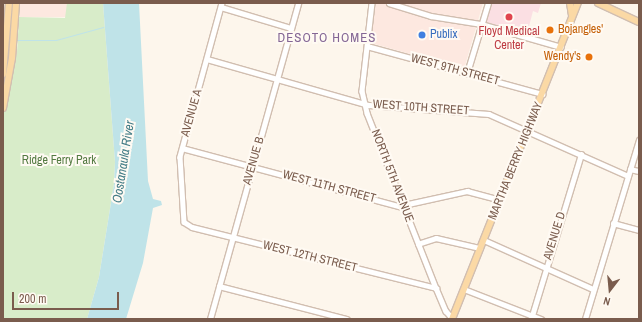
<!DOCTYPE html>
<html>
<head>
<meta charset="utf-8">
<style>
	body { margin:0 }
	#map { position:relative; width:642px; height:322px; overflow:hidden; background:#fdf6ec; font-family:"Archivo Narrow",sans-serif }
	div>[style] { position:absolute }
	.commercial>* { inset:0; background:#fde8e0; transform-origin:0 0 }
	.medical>* { inset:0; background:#fbdfe3 }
	.green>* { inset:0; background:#d8ecc9 }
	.water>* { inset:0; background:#bfe3e8 }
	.stream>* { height:1px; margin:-0.5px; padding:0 0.5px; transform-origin:0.5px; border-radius:0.5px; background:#bfe3e8 }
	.roads { filter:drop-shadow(1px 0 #d1beb0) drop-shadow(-1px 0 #d1beb0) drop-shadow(0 1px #d1beb0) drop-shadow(0 -1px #d1beb0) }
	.minor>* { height:4.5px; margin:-2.25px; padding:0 2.25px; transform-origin:2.25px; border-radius:2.25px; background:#fff }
	.major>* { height:6px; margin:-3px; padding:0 3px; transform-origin:3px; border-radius:3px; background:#fbd9a5 }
	.dots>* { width:11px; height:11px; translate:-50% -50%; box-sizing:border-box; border:2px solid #fffaf3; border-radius:50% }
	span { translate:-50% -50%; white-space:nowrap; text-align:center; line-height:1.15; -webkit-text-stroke:4px #fffaf3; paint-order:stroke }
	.food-label { font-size:12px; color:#c56008 }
	.left { translate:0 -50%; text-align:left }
	.right { translate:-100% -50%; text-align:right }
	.health-label { font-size:12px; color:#be3a42 }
	.shop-label { font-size:12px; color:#366cbe }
	.street-label { font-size:12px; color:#7a5c4d }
	.park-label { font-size:12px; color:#537a41 }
	.neighbourhood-label { font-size:13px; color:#846695; letter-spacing:1px }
	.water-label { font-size:13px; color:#437c86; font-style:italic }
	.frame { position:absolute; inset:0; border:4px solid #7a5c4d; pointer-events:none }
	.north { position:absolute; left:590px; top:270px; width:40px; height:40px; -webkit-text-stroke:3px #fffaf3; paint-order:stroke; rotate:196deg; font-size:11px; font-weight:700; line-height:16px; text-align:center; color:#7a5c4d }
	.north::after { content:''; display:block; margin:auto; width:14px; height:18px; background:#7a5c4d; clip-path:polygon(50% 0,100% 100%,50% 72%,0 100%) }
	.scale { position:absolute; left:12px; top:292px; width:107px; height:18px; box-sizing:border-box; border:2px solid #7a5c4d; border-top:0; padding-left:5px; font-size:12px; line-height:14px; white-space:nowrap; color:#7a5c4d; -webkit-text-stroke:3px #fffaf3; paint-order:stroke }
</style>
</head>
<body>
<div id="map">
	<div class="commercial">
		<div style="left:20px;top:3px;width:47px;height:14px"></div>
		<div style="clip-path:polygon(375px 3px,483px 3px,464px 69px,371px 43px)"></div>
	</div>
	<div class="medical">
		<div style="clip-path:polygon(491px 3px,541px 3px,538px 13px,533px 11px,527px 34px,486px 22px)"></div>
	</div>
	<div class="green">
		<div style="clip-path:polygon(67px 3px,103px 3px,115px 162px,114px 184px,99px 277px,87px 319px,3px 319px,3px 116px,17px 52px,19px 17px,65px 18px)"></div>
	</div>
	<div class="water">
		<div style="clip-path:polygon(103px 3px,139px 3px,148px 181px,153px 199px,161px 201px,162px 205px,153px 208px,143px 263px,126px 319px,87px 319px,99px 277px,114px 184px,115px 162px)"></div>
	</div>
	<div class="stream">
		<div style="left:16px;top:40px;width:40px"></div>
		<div style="left:56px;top:40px;width:49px;rotate:-15.5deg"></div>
	</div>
	<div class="roads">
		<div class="minor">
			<div style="left:222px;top:3px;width:160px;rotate:105.3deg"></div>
			<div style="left:180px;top:157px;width:65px;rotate:86.5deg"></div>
			<div style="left:184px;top:222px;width:9px;rotate:32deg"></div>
			<div style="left:192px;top:227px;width:252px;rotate:14deg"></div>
			<div style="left:372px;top:3px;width:89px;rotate:96.5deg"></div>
			<div style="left:362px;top:91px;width:23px;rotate:77deg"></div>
			<div style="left:367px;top:113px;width:188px;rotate:68.5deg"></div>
			<div style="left:436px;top:288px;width:25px;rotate:67deg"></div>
			<div style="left:446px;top:311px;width:9px;rotate:49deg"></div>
			<div style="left:389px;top:3px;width:44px;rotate:17.2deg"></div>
			<div style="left:431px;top:16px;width:51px;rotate:9.1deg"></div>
			<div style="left:481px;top:24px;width:83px;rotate:16deg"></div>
			<div style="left:221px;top:7px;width:73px;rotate:16.7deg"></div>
			<div style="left:367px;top:46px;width:182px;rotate:15.3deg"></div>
			<div style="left:207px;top:59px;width:168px;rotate:15.9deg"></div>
			<div style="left:369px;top:105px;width:120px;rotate:4.3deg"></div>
			<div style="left:489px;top:114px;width:152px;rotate:24deg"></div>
			<div style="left:467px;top:73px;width:73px;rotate:-73.3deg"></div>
			<div style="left:182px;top:148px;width:225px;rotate:15deg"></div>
			<div style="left:399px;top:206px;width:70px;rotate:-12.4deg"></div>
			<div style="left:467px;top:191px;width:34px;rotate:15deg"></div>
			<div style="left:630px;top:169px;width:9px;rotate:13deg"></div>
			<div style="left:613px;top:223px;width:27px;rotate:15deg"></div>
			<div style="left:484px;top:240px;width:120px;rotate:24.2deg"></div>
			<div style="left:418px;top:244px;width:19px;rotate:-18deg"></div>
			<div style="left:436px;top:238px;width:45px;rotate:12.8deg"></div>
			<div style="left:219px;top:286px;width:132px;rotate:14.5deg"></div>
			<div style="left:464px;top:289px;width:83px;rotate:21.3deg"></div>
			<div style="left:210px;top:319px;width:328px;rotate:-74.4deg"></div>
			<div style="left:531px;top:319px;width:172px;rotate:-73.1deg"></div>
			<div style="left:585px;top:319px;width:187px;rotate:-73.2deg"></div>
		</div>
		<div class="major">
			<div style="left:570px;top:3px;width:12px;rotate:81deg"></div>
			<div style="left:598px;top:3px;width:45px;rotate:24.9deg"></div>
			<div style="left:3px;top:74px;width:71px;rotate:-85.2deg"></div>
			<div style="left:3px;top:108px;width:51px;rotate:-79.8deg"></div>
			<div style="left:12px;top:58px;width:55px;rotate:-85.8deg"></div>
			<div style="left:452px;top:319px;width:340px;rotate:-68.3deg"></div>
		</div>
	</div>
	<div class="dots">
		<div style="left:509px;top:17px;background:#e0444e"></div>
		<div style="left:550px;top:30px;background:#e8710a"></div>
		<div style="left:422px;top:35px;background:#3f7fe0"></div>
		<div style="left:589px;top:57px;background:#e8710a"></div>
	</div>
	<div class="food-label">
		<span class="left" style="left:558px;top:30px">Bojangles'</span>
		<span class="right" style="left:581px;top:57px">Wendy's</span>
	</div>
	<div class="health-label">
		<span style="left:509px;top:39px">Floyd Medical<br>Center</span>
	</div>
	<div class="shop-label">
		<span class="left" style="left:430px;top:35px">Publix</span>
	</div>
	<div class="street-label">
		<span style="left:455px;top:70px;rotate:15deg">WEST 9TH STREET</span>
		<span style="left:421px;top:108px;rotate:4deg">WEST 10TH STREET</span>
		<span style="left:192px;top:113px;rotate:-74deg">AVENUE A</span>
		<span style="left:254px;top:161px;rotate:-74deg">AVENUE B</span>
		<span style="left:516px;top:161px;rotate:-68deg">MARTHA BERRY HIGHWAY</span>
		<span style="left:392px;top:176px;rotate:69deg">NORTH 5TH AVENUE</span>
		<span style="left:329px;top:187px;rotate:15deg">WEST 11TH STREET</span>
		<span style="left:555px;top:236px;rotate:-73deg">AVENUE D</span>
		<span style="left:310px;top:257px;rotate:14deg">WEST 12TH STREET</span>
	</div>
	<div class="park-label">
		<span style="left:59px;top:161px">Ridge Ferry Park</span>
	</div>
	<div class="neighbourhood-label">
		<span style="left:327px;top:38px">DESOTO HOMES</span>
	</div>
	<div class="water-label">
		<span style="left:124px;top:162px;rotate:-81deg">Oostanaula River</span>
	</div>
	<div class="frame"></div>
	<div class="north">N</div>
	<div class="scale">200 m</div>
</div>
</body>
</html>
